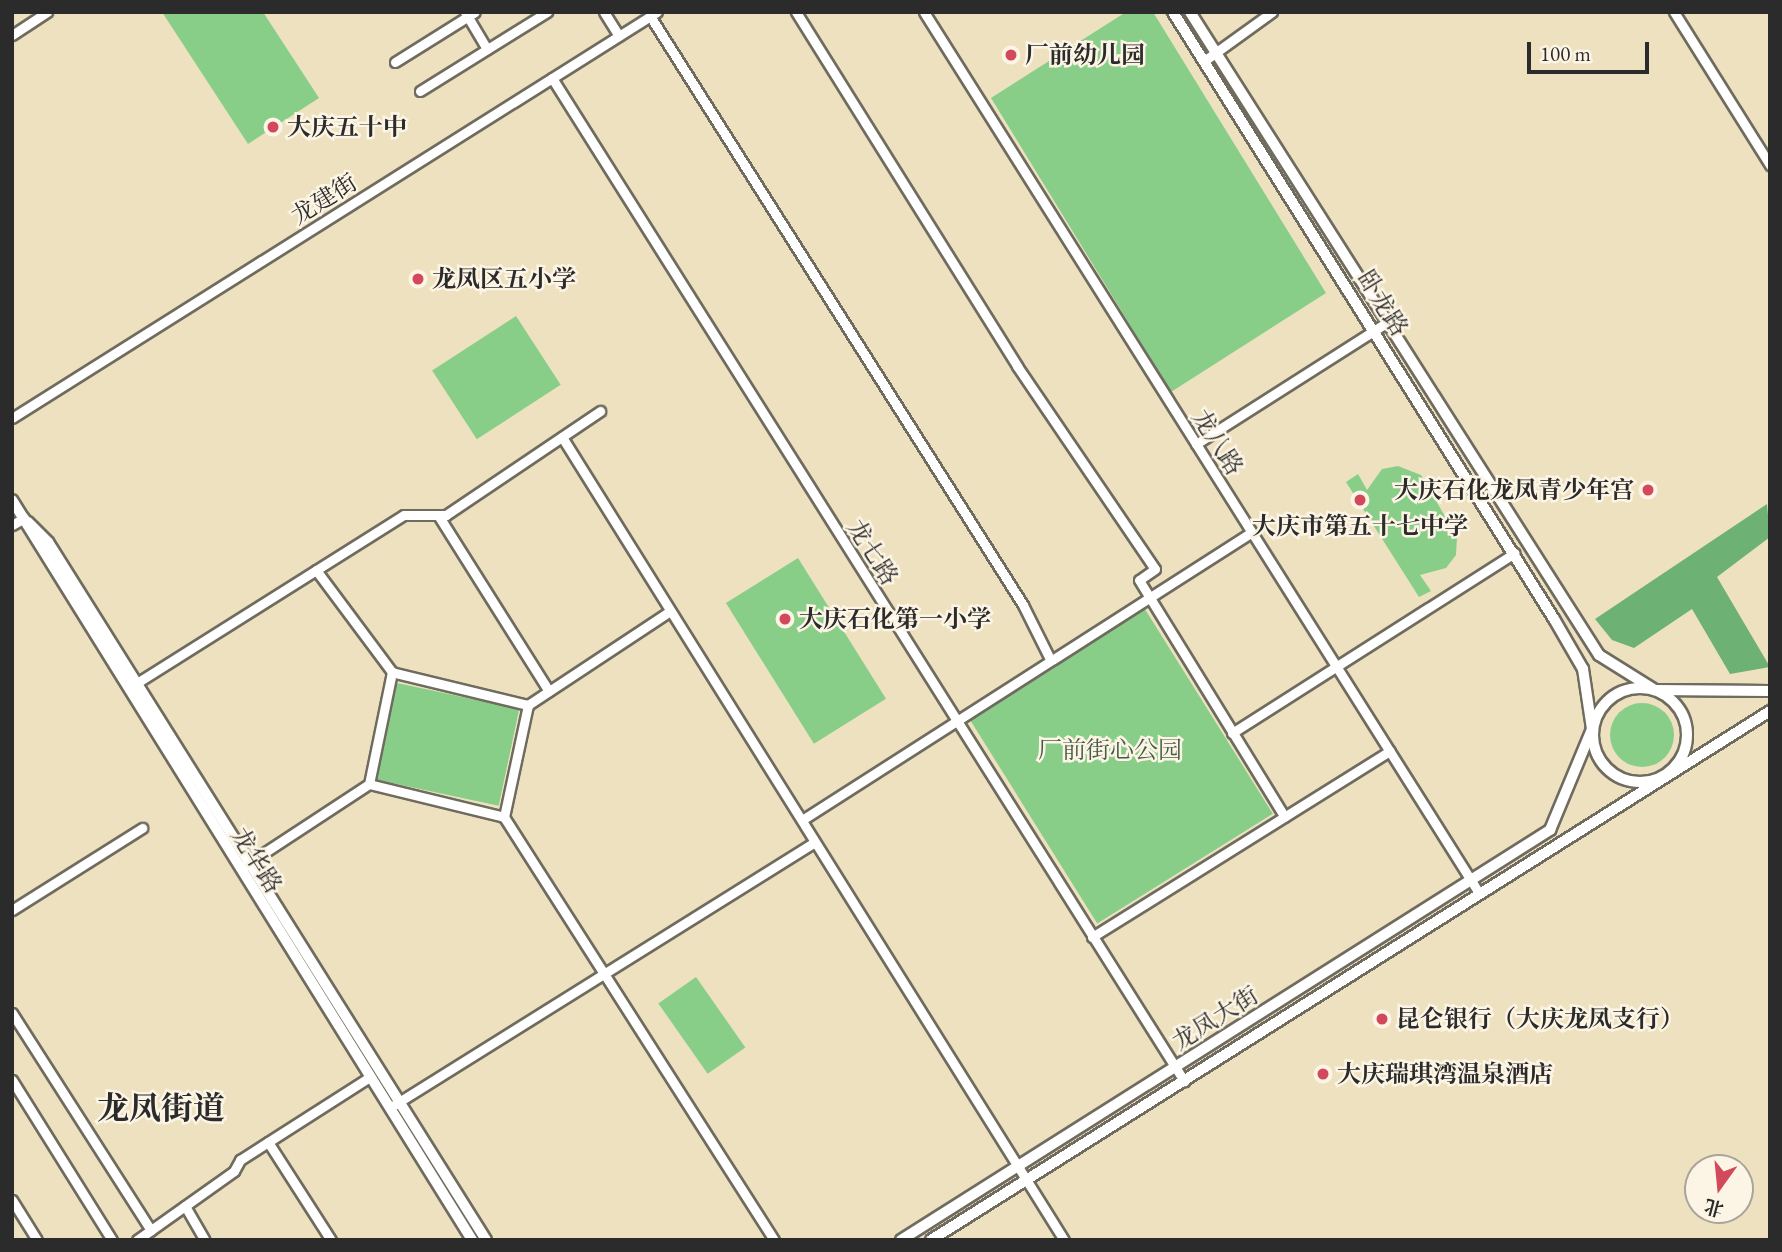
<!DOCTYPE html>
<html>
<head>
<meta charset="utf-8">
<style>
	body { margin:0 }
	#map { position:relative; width:1782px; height:1252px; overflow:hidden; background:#eee1c0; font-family:"EB Garamond","Noto Serif SC",serif }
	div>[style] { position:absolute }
	.green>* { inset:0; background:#88ce89; transform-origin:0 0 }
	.round { border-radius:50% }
	.forest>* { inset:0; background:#6eb175 }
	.roads { filter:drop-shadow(2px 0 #6f6b5f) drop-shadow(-2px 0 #6f6b5f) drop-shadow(0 2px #6f6b5f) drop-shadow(0 -2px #6f6b5f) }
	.minor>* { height:9px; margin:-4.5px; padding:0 4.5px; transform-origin:4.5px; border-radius:4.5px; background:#fff }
	.major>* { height:10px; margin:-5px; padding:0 5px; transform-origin:5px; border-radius:5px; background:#fff }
	.major>.ring { margin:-5px; padding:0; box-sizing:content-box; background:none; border:10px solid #fff; border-radius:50% }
	.dots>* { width:19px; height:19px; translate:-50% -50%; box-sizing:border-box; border:4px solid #fcf5e5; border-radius:50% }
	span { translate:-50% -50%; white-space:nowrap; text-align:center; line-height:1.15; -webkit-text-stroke:5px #fcf5e5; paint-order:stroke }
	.poi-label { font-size:24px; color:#2b2b2b; font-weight:700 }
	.left { translate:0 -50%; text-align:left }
	.right { translate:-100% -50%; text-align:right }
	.street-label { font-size:24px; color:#2b2b2b }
	.park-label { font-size:24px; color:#475c47 }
	.district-label { font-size:32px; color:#2b2b2b; font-weight:700 }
	.frame { position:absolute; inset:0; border:14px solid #2b2b2b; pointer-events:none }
	.north { position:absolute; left:1684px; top:1154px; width:70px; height:70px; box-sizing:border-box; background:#fcf5e5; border:2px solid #a8a49b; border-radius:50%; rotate:195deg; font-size:19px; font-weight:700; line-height:28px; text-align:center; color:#2b2b2b }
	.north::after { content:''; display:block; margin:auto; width:24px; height:32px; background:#d1495b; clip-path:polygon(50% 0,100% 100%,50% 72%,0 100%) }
	.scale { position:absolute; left:1527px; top:42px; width:122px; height:32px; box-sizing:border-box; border:4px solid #2b2b2b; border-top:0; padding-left:9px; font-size:21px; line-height:24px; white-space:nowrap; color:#2b2b2b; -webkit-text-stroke:5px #fcf5e5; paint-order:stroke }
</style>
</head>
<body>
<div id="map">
	<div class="green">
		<div style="clip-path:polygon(162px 12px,263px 12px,319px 98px,248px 144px)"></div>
		<div style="clip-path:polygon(1126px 12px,1153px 12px,1326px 293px,1171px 392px,991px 98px)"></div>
		<div style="left:516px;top:316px;width:82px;height:100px;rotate:57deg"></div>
		<div style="clip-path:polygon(1398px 466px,1421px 475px,1457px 537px,1456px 555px,1446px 568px,1420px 575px,1431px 591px,1419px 597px,1346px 482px,1358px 474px,1367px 490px,1382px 469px)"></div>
		<div style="left:798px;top:558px;width:166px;height:85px;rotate:58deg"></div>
		<div style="left:1143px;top:606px;width:245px;height:207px;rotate:58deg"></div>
		<div style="left:397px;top:683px;width:125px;height:99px;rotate:12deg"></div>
		<div class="round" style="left:1610px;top:703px;width:64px;height:64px"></div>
		<div style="left:696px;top:977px;width:86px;height:46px;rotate:55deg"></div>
	</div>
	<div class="forest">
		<div style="clip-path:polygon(1767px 504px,1770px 537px,1717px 577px,1770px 667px,1730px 674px,1692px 609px,1634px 648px,1612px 640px,1595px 619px)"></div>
	</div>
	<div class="roads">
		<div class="minor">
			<div style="left:465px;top:12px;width:43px;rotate:59.3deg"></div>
			<div style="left:604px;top:12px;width:28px;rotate:58deg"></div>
			<div style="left:796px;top:12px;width:417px;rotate:58deg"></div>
			<div style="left:1017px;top:366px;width:245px;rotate:55.8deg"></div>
			<div style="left:1155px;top:569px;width:19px;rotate:145deg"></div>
			<div style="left:1139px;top:580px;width:278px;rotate:58.4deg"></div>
			<div style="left:924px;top:12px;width:1041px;rotate:57.79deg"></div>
			<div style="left:1674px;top:12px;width:181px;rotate:57.9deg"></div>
			<div style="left:650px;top:16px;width:697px;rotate:57.65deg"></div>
			<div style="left:1023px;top:605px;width:60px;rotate:63.4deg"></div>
			<div style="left:12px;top:35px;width:42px;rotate:-33.3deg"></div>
			<div style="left:1204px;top:61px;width:84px;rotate:-35.8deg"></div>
			<div style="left:395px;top:62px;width:94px;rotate:-32deg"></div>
			<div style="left:552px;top:78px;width:1186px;rotate:57.78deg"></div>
			<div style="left:420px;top:91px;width:150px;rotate:-31.9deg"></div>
			<div style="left:12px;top:418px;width:762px;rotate:-32.19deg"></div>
			<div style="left:562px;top:437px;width:947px;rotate:57.99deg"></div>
			<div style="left:1196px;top:444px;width:225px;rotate:-32.5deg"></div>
			<div style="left:438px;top:515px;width:208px;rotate:57.8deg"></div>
			<div style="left:12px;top:525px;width:14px;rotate:-30deg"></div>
			<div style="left:316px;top:570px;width:127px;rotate:53.3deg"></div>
			<div style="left:132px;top:686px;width:321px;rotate:-32.2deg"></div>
			<div style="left:404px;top:515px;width:42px"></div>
			<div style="left:446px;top:515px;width:186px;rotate:-34deg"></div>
			<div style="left:528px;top:705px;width:170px;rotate:-33.5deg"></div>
			<div style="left:1232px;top:733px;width:335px;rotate:-32.5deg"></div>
			<div style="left:504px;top:817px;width:115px;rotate:-77.9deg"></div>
			<div style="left:528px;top:705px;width:140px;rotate:-166.4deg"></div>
			<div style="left:392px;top:672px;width:114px;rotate:101.6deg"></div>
			<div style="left:369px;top:784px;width:139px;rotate:13.7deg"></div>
			<div style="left:504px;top:817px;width:502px;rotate:57.45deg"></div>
			<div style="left:802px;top:820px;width:534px;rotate:-32.62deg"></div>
			<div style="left:244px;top:866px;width:149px;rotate:-33.3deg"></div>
			<div style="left:12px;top:910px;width:154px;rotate:-32.2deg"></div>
			<div style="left:1092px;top:937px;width:351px;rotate:-32deg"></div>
			<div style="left:12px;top:1013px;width:258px;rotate:57.4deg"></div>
			<div style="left:12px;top:1080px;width:189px;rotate:58deg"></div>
			<div style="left:394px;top:1105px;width:496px;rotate:-32deg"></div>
			<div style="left:268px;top:1142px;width:117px;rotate:57.3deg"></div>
			<div style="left:12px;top:1200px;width:47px;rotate:58deg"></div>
			<div style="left:185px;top:1206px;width:39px;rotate:60deg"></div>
			<div style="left:137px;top:1240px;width:119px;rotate:-35.4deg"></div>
			<div style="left:234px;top:1171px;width:13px;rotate:-61deg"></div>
			<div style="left:240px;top:1160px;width:154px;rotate:-32.6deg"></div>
		</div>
		<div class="major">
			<div style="left:1190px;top:12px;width:762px;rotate:57.54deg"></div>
			<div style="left:1599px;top:655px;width:66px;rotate:32deg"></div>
			<div style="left:1655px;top:690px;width:115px;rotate:0.5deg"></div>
			<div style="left:12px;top:500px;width:871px;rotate:58.13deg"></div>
			<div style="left:28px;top:522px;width:28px;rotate:45deg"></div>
			<div style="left:48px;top:542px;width:824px;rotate:57.89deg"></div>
			<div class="ring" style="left:1593px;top:688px;width:84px;height:84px"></div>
			<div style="left:901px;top:1240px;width:768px;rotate:-32.28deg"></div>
			<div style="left:1550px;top:830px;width:109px;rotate:-67.4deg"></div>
			<div style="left:1592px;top:729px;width:61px;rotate:-98.5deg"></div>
			<div style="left:1583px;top:669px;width:58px;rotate:-120.1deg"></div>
			<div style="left:1554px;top:619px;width:717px;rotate:-122.12deg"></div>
			<div style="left:931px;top:1240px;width:992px;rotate:-32.23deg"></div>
		</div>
	</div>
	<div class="dots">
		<div style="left:1011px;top:55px;background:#d1495b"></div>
		<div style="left:273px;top:127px;background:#d1495b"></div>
		<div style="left:418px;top:279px;background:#d1495b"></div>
		<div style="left:1648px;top:490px;background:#d1495b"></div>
		<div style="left:1360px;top:500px;background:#d1495b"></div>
		<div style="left:785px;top:619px;background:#d1495b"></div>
		<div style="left:1382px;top:1019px;background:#d1495b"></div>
		<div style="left:1323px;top:1074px;background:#d1495b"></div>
	</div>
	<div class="poi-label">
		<span class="left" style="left:1025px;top:55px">厂前幼儿园</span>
		<span class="left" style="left:287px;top:127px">大庆五十中</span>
		<span class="left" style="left:432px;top:279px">龙凤区五小学</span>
		<span class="right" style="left:1634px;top:490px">大庆石化龙凤青少年宫</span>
		<span style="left:1360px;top:526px">大庆市第五十七中学</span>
		<span class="left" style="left:799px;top:619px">大庆石化第一小学</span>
		<span class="left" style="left:1396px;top:1019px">昆仑银行（大庆龙凤支行）</span>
		<span class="left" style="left:1337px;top:1074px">大庆瑞琪湾温泉酒店</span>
	</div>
	<div class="street-label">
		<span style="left:324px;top:199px;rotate:-32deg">龙建街</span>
		<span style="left:1383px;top:303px;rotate:58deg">卧龙路</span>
		<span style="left:1218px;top:442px;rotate:58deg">龙八路</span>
		<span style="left:873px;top:552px;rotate:58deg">龙七路</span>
		<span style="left:257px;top:860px;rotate:58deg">龙华路</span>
		<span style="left:1215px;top:1018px;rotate:-32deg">龙凤大街</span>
	</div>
	<div class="park-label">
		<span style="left:1110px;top:750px">厂前街心公园</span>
	</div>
	<div class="district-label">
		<span style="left:161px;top:1108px">龙凤街道</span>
	</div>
	<div class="frame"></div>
	<div class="north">北</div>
	<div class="scale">100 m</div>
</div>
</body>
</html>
